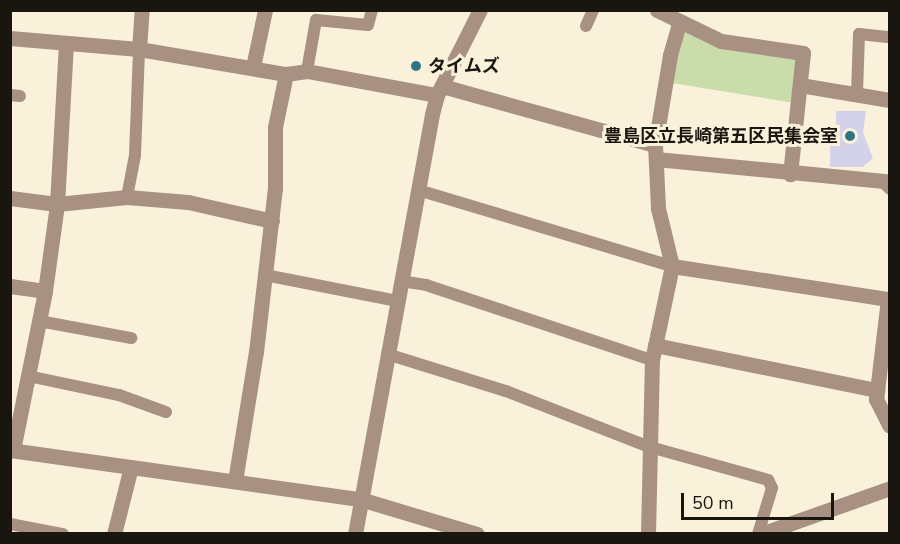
<!DOCTYPE html>
<html>
<head>
<meta charset="utf-8">
<style>
	body { margin:0 }
	#map { position:relative; width:900px; height:544px; overflow:hidden; background:#faf1db; font-family:"Nunito Sans","Noto Sans JP",sans-serif }
	div>[style] { position:absolute }
	.green>* { inset:0; background:#cadcaa }
	.building>* { inset:0; background:#d4d2e8 }
	.service>* { height:12px; margin:-6px; padding:0 6px; transform-origin:6px; border-radius:6px; background:#a89183 }
	.minor>* { height:15px; margin:-7.5px; padding:0 7.5px; transform-origin:7.5px; border-radius:7.5px; background:#a89183 }
	.dots>* { width:16px; height:16px; translate:-50% -50%; box-sizing:border-box; border:3px solid #faf1db; border-radius:50% }
	span { translate:-50% -50%; white-space:nowrap; text-align:center; line-height:1.15; -webkit-text-stroke:6px #faf1db; paint-order:stroke }
	.poi-label { font-size:18px; color:#19160f; font-weight:700 }
	.left { translate:0 -50%; text-align:left }
	.right { translate:-100% -50%; text-align:right }
	.frame { position:absolute; inset:0; border:12px solid #19160f; pointer-events:none }
	.scale { position:absolute; left:681px; top:493px; width:153px; height:27px; box-sizing:border-box; border:3px solid #19160f; border-top:0; padding-left:8px; font-size:18px; line-height:21px; white-space:nowrap; color:#19160f; -webkit-text-stroke:4px #faf1db; paint-order:stroke }
</style>
</head>
<body>
<div id="map">
	<div class="green">
		<div style="clip-path:polygon(684px 30px,794px 57px,798px 65px,794px 103px,672px 83px,674px 58px)"></div>
	</div>
	<div class="building">
		<div style="clip-path:polygon(836px 111px,866px 111px,863px 133px,873px 158px,863px 167px,830px 167px,830px 140px,836px 139px)"></div>
	</div>
	<div class="service">
		<div style="left:586px;top:26px;width:17px;rotate:-66deg"></div>
		<div style="left:307px;top:71px;width:52px;rotate:-80deg"></div>
		<div style="left:316px;top:20px;width:52px;rotate:5.5deg"></div>
		<div style="left:368px;top:25px;width:16px;rotate:-75deg"></div>
		<div style="left:857px;top:94px;width:60px;rotate:-88.1deg"></div>
		<div style="left:859px;top:34px;width:31px;rotate:6deg"></div>
		<div style="left:10px;top:95px;width:10px;rotate:6deg"></div>
		<div style="left:418px;top:190px;width:265px;rotate:16.7deg"></div>
		<div style="left:127px;top:197px;width:43px;rotate:-79.2deg"></div>
		<div style="left:135px;top:155px;width:106px;rotate:-87.8deg"></div>
		<div style="left:265px;top:275px;width:135px;rotate:11.1deg"></div>
		<div style="left:401px;top:281px;width:25px;rotate:9deg"></div>
		<div style="left:426px;top:285px;width:238px;rotate:18.4deg"></div>
		<div style="left:39px;top:321px;width:94px;rotate:10.5deg"></div>
		<div style="left:387px;top:354px;width:125px;rotate:17.3deg"></div>
		<div style="left:506px;top:391px;width:155px;rotate:21.3deg"></div>
		<div style="left:650px;top:447px;width:123px;rotate:15.6deg"></div>
		<div style="left:768px;top:480px;width:9px;rotate:63deg"></div>
		<div style="left:772px;top:488px;width:48px;rotate:106.9deg"></div>
		<div style="left:28px;top:376px;width:93px;rotate:11.8deg"></div>
		<div style="left:119px;top:395px;width:50px;rotate:19.9deg"></div>
		<div style="left:10px;top:524px;width:54px;rotate:10.7deg"></div>
	</div>
	<div class="minor">
		<div style="left:657px;top:10px;width:71px;rotate:25.8deg"></div>
		<div style="left:721px;top:41px;width:83px;rotate:8.3deg"></div>
		<div style="left:803px;top:53px;width:122px;rotate:96.1deg"></div>
		<div style="left:10px;top:38px;width:129px;rotate:4.9deg"></div>
		<div style="left:139px;top:49px;width:149px;rotate:9.7deg"></div>
		<div style="left:286px;top:74px;width:21px;rotate:-8deg"></div>
		<div style="left:307px;top:71px;width:132px;rotate:10.5deg"></div>
		<div style="left:139px;top:49px;width:39px;rotate:-86deg"></div>
		<div style="left:253px;top:67px;width:58px;rotate:-78.1deg"></div>
		<div style="left:800px;top:85px;width:91px;rotate:9.5deg"></div>
		<div style="left:442px;top:86px;width:221px;rotate:15.5deg"></div>
		<div style="left:656px;top:159px;width:229px;rotate:5.5deg"></div>
		<div style="left:884px;top:181px;width:8px;rotate:45deg"></div>
		<div style="left:10px;top:198px;width:47px;rotate:7.3deg"></div>
		<div style="left:57px;top:204px;width:70px;rotate:-5.7deg"></div>
		<div style="left:127px;top:197px;width:61px;rotate:4.7deg"></div>
		<div style="left:188px;top:202px;width:86px;rotate:12.7deg"></div>
		<div style="left:672px;top:266px;width:219px;rotate:8.7deg"></div>
		<div style="left:888px;top:299px;width:101px;rotate:96.8deg"></div>
		<div style="left:876px;top:399px;width:30px;rotate:63deg"></div>
		<div style="left:10px;top:286px;width:35px;rotate:8deg"></div>
		<div style="left:655px;top:345px;width:227px;rotate:11.5deg"></div>
		<div style="left:10px;top:450px;width:353px;rotate:8deg"></div>
		<div style="left:360px;top:499px;width:122px;rotate:16.7deg"></div>
		<div style="left:13px;top:450px;width:162px;rotate:-78.6deg"></div>
		<div style="left:45px;top:291px;width:88px;rotate:-82.1deg"></div>
		<div style="left:57px;top:204px;width:161px;rotate:-86.8deg"></div>
		<div style="left:235px;top:481px;width:131px;rotate:-80.8deg"></div>
		<div style="left:256px;top:352px;width:164px;rotate:-83.4deg"></div>
		<div style="left:275px;top:189px;width:62px;rotate:-90deg"></div>
		<div style="left:275px;top:127px;width:54px;rotate:-78.3deg"></div>
		<div style="left:114px;top:534px;width:69px;rotate:-75.8deg"></div>
		<div style="left:355px;top:534px;width:427px;rotate:-79.6deg"></div>
		<div style="left:432px;top:114px;width:20px;rotate:-75deg"></div>
		<div style="left:437px;top:95px;width:95px;rotate:-63.2deg"></div>
		<div style="left:648px;top:534px;width:174px;rotate:-88.7deg"></div>
		<div style="left:652px;top:360px;width:96px;rotate:-78deg"></div>
		<div style="left:672px;top:266px;width:60px;rotate:-103.6deg"></div>
		<div style="left:658px;top:208px;width:63px;rotate:-92.7deg"></div>
		<div style="left:655px;top:145px;width:91px;rotate:-80.5deg"></div>
		<div style="left:670px;top:55px;width:33px;rotate:-74deg"></div>
		<div style="left:761px;top:534px;width:137px;rotate:-19.6deg"></div>
	</div>
	<div class="dots">
		<div style="left:416px;top:66px;background:#307484"></div>
		<div style="left:850px;top:136px;background:#307484"></div>
	</div>
	<div class="poi-label">
		<span class="left" style="left:428px;top:66px">タイムズ</span>
		<span class="right" style="left:838px;top:136px">豊島区立長崎第五区民集会室</span>
	</div>
	<div class="frame"></div>
	<div class="scale">50 m</div>
</div>
</body>
</html>
